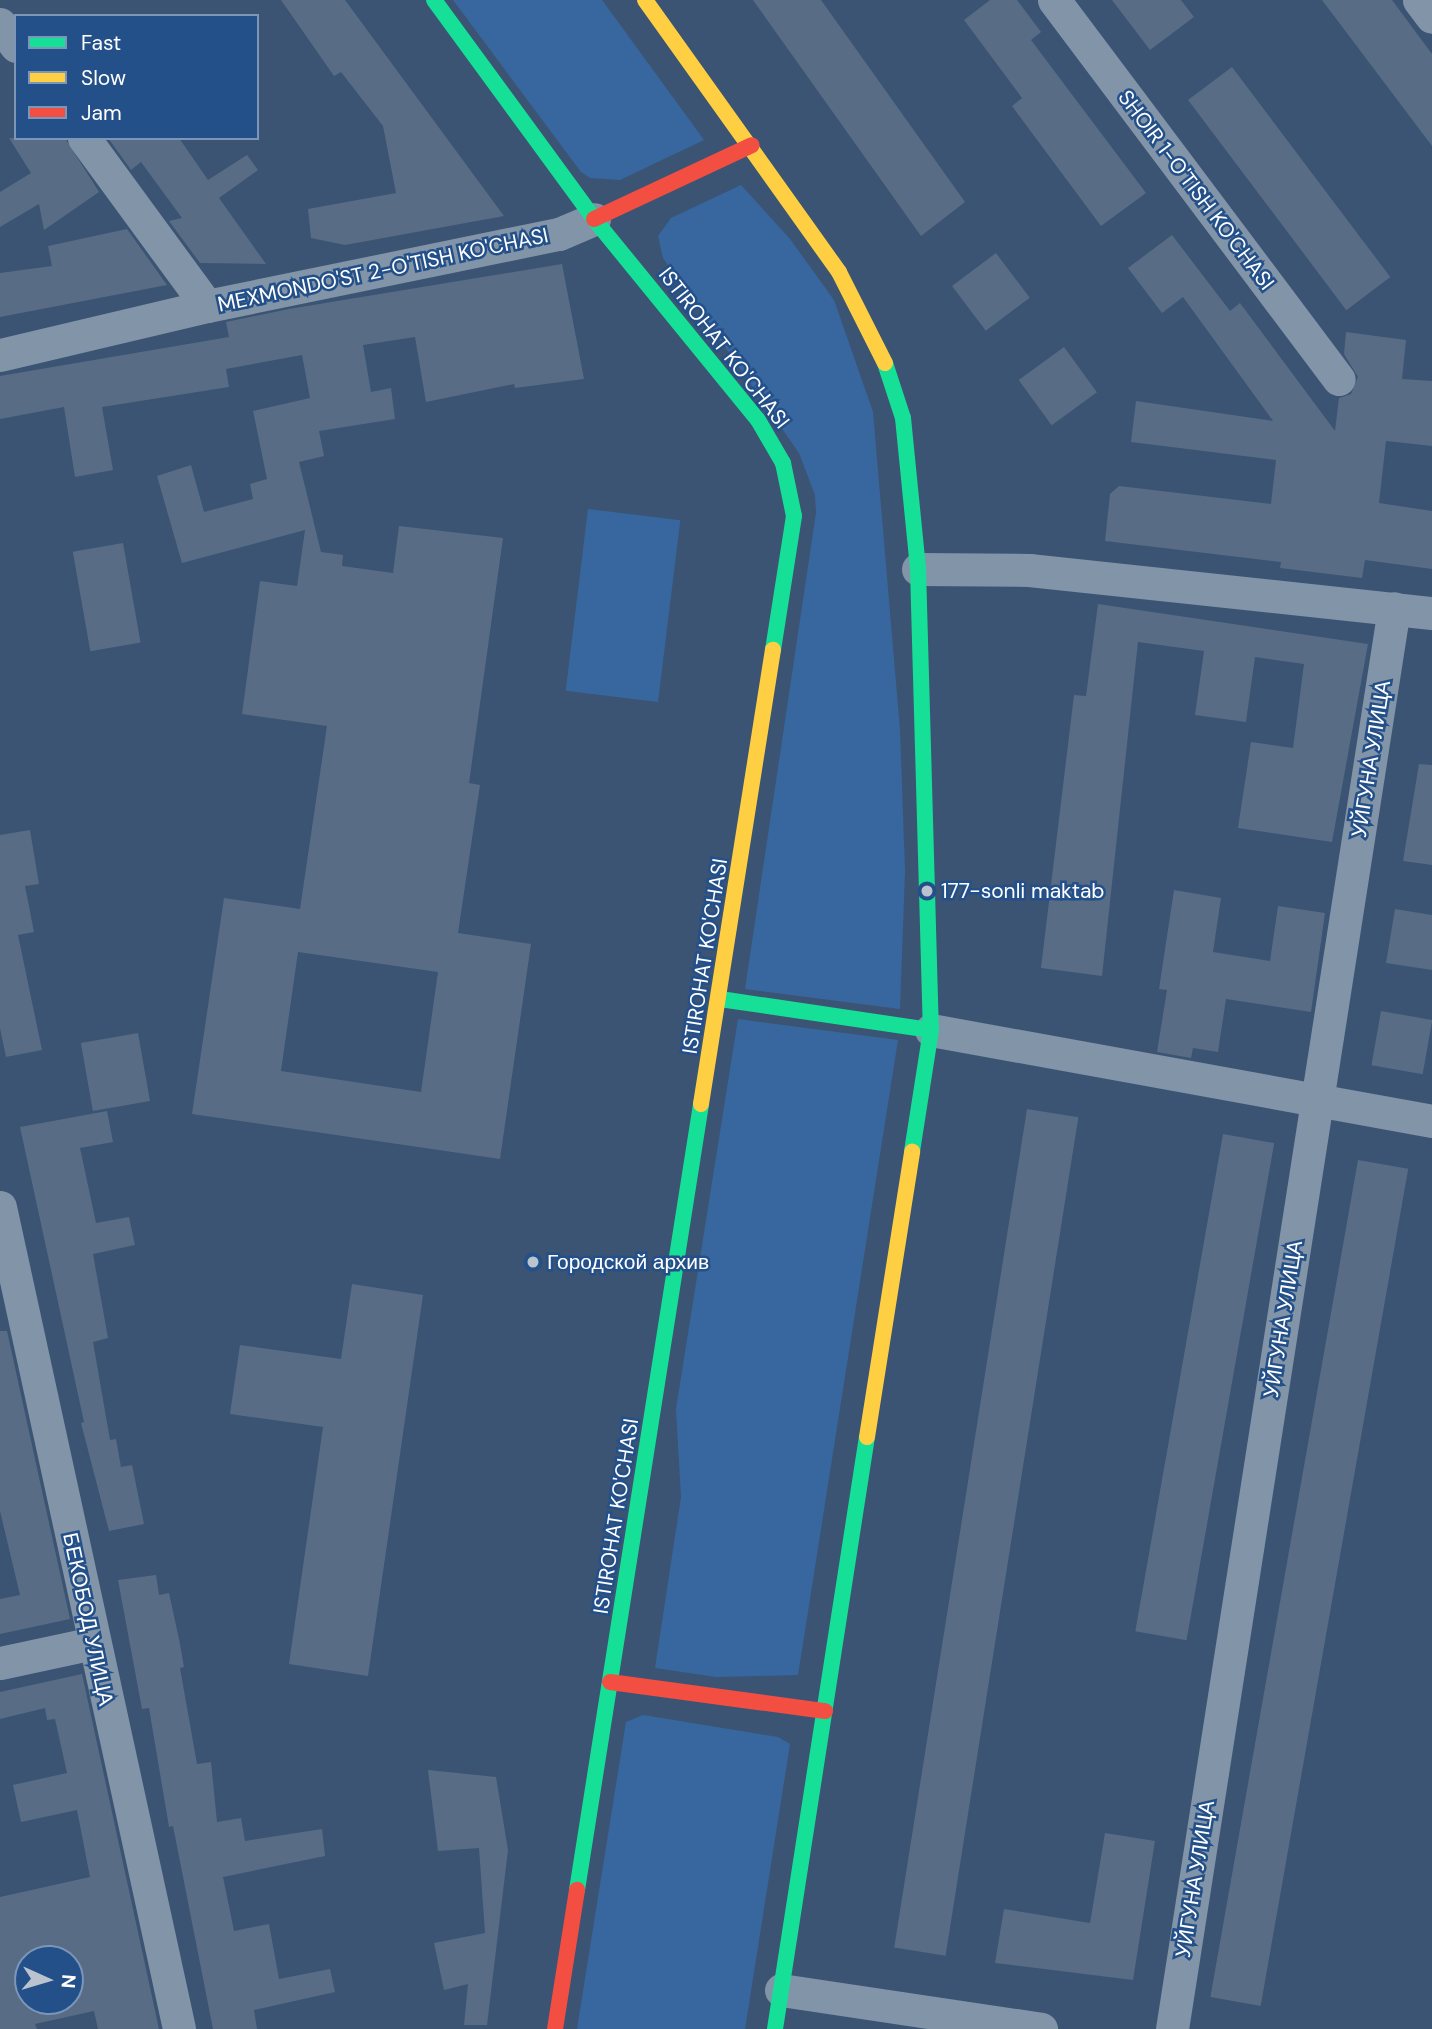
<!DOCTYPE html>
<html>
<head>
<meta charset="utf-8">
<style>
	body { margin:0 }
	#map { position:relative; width:1432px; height:2029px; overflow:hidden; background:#3b5473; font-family:"DM Sans",sans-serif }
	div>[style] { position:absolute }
	.green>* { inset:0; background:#3867a0; transform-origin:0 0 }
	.building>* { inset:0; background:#586c85; transform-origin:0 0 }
	.street>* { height:33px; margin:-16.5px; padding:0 16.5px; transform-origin:16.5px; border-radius:16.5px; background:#8294a7 }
	.fast>* { height:16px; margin:-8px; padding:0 8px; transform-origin:8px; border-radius:8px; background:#16e098 }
	.slow>* { height:16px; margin:-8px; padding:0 8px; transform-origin:8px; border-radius:8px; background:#ffcf43 }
	.jam>* { height:16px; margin:-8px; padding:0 8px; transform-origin:8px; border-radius:8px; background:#f24e42 }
	.dots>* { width:19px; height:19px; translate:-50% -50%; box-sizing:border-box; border:4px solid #24508a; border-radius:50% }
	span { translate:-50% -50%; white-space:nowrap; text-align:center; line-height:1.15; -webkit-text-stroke:5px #24508a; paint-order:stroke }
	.street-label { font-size:21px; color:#fff }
	.poi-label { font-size:21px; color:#fff }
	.left { translate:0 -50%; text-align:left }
	.legend { position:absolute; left:14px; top:14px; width:245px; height:126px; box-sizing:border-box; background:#24508a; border:2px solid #7c96b9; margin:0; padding:9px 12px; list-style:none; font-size:21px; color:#fff }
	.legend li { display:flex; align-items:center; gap:14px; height:35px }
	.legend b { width:35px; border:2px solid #7c96b9 }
	.north { position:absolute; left:14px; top:1945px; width:70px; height:70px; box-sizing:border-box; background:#24508a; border:2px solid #7c96b9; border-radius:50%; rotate:94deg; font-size:19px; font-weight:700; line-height:28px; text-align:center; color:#fff }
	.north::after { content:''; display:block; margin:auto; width:24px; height:32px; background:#bac3ce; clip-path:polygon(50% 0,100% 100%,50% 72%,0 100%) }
</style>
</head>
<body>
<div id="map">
	<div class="green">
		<div style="clip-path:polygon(453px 0,602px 0,704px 140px,620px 180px,590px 178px,581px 172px)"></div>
		<div style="clip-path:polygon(741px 185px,790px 239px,834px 300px,873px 412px,900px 730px,905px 871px,900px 1009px,745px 989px,816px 513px,815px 495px,799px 453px,663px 258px,658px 236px,671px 218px)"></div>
		<div style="left:588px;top:509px;width:93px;height:183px;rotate:7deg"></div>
		<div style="clip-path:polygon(738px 1019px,898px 1040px,798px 1675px,716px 1677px,655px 1668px,681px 1497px,676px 1409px)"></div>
		<div style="clip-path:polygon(643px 1715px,778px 1737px,790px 1744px,745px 2029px,577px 2029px,626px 1722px)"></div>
	</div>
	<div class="building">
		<div style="clip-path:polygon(281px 0,345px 0,504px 216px,345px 245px,311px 238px,308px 209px,396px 193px,383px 126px,341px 72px,334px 76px)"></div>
		<div style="clip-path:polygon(753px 0,821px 0,965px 202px,921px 236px)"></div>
		<div style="clip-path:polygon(990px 0,1017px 0,1041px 32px,1031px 40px,1146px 193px,1101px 226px,1012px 106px,1022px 98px,964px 20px)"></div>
		<div style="clip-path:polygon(1112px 0,1181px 0,1194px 17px,1150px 50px)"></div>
		<div style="clip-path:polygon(1322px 0,1392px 0,1432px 54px,1432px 146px)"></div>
		<div style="left:1232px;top:67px;width:263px;height:55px;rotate:53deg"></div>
		<div style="clip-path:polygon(9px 138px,65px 138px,99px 192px,44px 230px,39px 204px,0 227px,0 192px,31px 173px)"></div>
		<div style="clip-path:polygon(108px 138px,179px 138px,208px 180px,247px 155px,258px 170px,219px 198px,266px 264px,200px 263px,169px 221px,182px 218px,141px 162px,131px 170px)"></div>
		<div style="clip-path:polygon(127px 229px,167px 285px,0 317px,0 273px,52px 266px,48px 246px)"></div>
		<div style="clip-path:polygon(1172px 235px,1230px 311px,1240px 303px,1335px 431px,1339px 398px,1351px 394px,1358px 377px,1344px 354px,1346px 332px,1406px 340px,1402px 379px,1432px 381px,1432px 446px,1386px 441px,1379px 503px,1432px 511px,1432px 569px,1365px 560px,1362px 578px,1280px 568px,1281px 562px,1105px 541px,1110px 494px,1119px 486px,1271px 504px,1276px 460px,1131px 442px,1136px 401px,1273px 421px,1183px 297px,1162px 313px,1128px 268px)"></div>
		<div style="left:996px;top:253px;width:56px;height:55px;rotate:53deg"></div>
		<div style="clip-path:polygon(evenodd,562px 264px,584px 379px,515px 388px,514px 384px,426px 402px,415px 337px,363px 345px,371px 392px,391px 388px,395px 419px,319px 431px,324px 456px,299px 462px,321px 552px,343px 555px,342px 566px,393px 573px,399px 526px,503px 538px,469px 783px,480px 785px,458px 933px,531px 944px,500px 1159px,192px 1114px,224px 898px,300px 909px,327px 726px,242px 714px,260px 581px,297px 586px,305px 530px,182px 563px,157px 476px,191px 465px,204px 512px,253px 499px,250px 484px,267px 479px,253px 411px,310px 398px,302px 355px,226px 369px,229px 387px,102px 407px,113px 470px,75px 477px,64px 407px,0 419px,0 376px,229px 337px,226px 322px,289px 309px,562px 264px,298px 952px,438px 972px,421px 1092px,281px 1071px,298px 952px)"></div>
		<div style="left:1064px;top:347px;width:56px;height:56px;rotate:54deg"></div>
		<div style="left:123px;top:543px;width:101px;height:51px;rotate:80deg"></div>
		<div style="clip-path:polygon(1098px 604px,1368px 644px,1332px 842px,1238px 828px,1251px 742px,1293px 748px,1304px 664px,1255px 657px,1246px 722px,1195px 715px,1204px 651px,1138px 642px,1102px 976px,1041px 968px,1074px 695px,1086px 696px)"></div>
		<div style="clip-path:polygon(1419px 764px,1432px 765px,1432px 865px,1403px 861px)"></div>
		<div style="clip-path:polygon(30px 830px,39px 884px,25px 886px,34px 932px,18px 935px,42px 1050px,6px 1057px,0 1028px,0 835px)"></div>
		<div style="clip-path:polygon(1174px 890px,1221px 898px,1213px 952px,1270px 961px,1278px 906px,1325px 913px,1311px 1012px,1226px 999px,1218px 1052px,1193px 1048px,1191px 1058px,1157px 1052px,1167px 990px,1159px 989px)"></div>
		<div style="clip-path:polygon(1395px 909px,1432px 915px,1432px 970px,1386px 963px)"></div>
		<div style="left:1381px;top:1011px;width:52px;height:55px;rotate:10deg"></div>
		<div style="left:138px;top:1033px;width:69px;height:58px;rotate:80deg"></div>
		<div style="left:1027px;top:1109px;width:52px;height:849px;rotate:9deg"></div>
		<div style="clip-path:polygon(107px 1111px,113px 1142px,80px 1148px,96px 1223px,129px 1217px,135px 1245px,93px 1254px,108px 1338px,93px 1342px,110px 1440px,116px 1439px,121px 1467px,132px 1465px,144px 1524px,109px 1531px,81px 1423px,84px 1422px,20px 1127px)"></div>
		<div style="left:1223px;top:1134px;width:52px;height:505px;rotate:10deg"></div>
		<div style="left:1358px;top:1160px;width:51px;height:850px;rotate:10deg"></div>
		<div style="clip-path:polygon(352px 1284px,423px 1295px,368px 1676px,289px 1664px,323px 1427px,230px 1414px,240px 1345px,341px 1359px)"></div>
		<div style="clip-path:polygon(0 1331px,7px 1331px,70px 1619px,0 1634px,0 1599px,20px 1595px,0 1511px)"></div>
		<div style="clip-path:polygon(156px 1575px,159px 1595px,169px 1593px,179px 1639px,184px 1667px,180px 1668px,197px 1764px,211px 1762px,217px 1822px,241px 1818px,245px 1841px,322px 1829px,325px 1856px,223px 1877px,234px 1931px,269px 1924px,279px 1979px,330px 1969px,335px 1992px,254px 2010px,257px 2029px,213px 2029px,173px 1826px,169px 1827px,149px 1708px,142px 1709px,118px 1580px)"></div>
		<div style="clip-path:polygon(evenodd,82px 1674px,159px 2029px,98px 2029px,94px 2011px,35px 2024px,37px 2029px,0 2029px,0 1897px,90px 1877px,77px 1810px,21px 1822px,13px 1785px,67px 1773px,55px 1719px,47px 1720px,45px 1708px,0 1719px,0 1692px,82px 1674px,28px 1959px,70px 1959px,70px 2001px,28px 2001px,28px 1959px)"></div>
		<div style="clip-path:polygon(428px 1770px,496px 1777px,508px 1850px,487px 2025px,464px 2025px,468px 1984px,444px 1990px,434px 1943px,485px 1933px,479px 1848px,438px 1851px)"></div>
		<div style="clip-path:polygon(1105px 1833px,1155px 1841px,1133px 1980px,995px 1963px,1004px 1909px,1090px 1923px)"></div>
	</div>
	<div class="street">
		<div style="left:1054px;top:0;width:474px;rotate:53.1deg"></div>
		<div style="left:1419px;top:0;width:21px;rotate:53deg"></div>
		<div style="left:0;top:24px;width:27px;rotate:54deg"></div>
		<div style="left:84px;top:138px;width:208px;rotate:53.8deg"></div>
		<div style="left:0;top:355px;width:213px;rotate:-13.3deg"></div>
		<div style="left:207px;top:306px;width:359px;rotate:-11.6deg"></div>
		<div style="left:559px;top:234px;width:38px;rotate:-23deg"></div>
		<div style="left:918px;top:569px;width:111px;rotate:0.5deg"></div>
		<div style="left:1029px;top:570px;width:405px;rotate:6.1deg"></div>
		<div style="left:931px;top:1030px;width:509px;rotate:10.29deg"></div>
		<div style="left:0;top:1207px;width:841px;rotate:77.71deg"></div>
		<div style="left:0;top:1663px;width:95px;rotate:-12.1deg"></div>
		<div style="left:781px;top:1990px;width:263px;rotate:8.5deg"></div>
		<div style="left:1172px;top:2029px;width:1438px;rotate:-81.12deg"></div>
	</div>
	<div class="fast">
		<div style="left:434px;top:0;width:271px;rotate:53.8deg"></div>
		<div style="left:594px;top:219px;width:259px;rotate:50.8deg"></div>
		<div style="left:758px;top:420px;width:50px;rotate:59.8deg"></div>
		<div style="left:783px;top:463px;width:54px;rotate:78.3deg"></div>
		<div style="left:794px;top:516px;width:136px;rotate:98.9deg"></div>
		<div style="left:885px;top:363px;width:58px;rotate:71.9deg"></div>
		<div style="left:903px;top:418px;width:152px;rotate:84.3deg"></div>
		<div style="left:918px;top:569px;width:461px;rotate:88.4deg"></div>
		<div style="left:931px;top:1030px;width:123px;rotate:98.9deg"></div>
		<div style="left:720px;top:999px;width:213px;rotate:8.4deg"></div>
		<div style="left:577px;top:1890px;width:796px;rotate:-81.03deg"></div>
		<div style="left:775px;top:2029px;width:599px;rotate:-81.17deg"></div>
	</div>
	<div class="slow">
		<div style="left:645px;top:0;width:334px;rotate:54.5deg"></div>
		<div style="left:839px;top:272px;width:102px;rotate:63.2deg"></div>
		<div style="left:701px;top:1104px;width:460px;rotate:-81deg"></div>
		<div style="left:867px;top:1437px;width:289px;rotate:-81deg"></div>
	</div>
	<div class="jam">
		<div style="left:594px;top:219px;width:174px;rotate:-25.1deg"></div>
		<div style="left:610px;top:1682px;width:217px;rotate:7.7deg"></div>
		<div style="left:555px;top:2029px;width:141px;rotate:-81deg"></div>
	</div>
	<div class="dots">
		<div style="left:927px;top:891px;background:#bac3ce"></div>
		<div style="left:533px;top:1262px;background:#bac3ce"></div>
	</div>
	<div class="street-label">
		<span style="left:1196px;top:190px;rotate:53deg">SHOIR 1-O'TISH KO'CHASI</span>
		<span style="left:383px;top:270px;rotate:-12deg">MEXMONDO'ST 2-O'TISH KO'CHASI</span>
		<span style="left:724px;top:348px;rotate:52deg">ISTIROHAT KO'CHASI</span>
		<span style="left:1371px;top:759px;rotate:-81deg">УЙГУНА УЛИЦА</span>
		<span style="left:705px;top:956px;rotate:-81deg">ISTIROHAT KO'CHASI</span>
		<span style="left:1283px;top:1319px;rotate:-81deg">УЙГУНА УЛИЦА</span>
		<span style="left:616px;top:1516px;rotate:-81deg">ISTIROHAT KO'CHASI</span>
		<span style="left:88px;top:1619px;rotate:78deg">БЕКОБОД УЛИЦА</span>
		<span style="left:1195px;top:1879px;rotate:-81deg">УЙГУНА УЛИЦА</span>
	</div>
	<div class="poi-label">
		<span class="left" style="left:941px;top:891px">177-sonli maktab</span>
		<span class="left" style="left:547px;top:1262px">Городской архив</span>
	</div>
	<ul class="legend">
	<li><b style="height:9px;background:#16e098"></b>Fast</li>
	<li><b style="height:9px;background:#ffcf43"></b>Slow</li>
	<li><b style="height:9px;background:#f24e42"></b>Jam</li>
	</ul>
	<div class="north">N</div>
</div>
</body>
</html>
